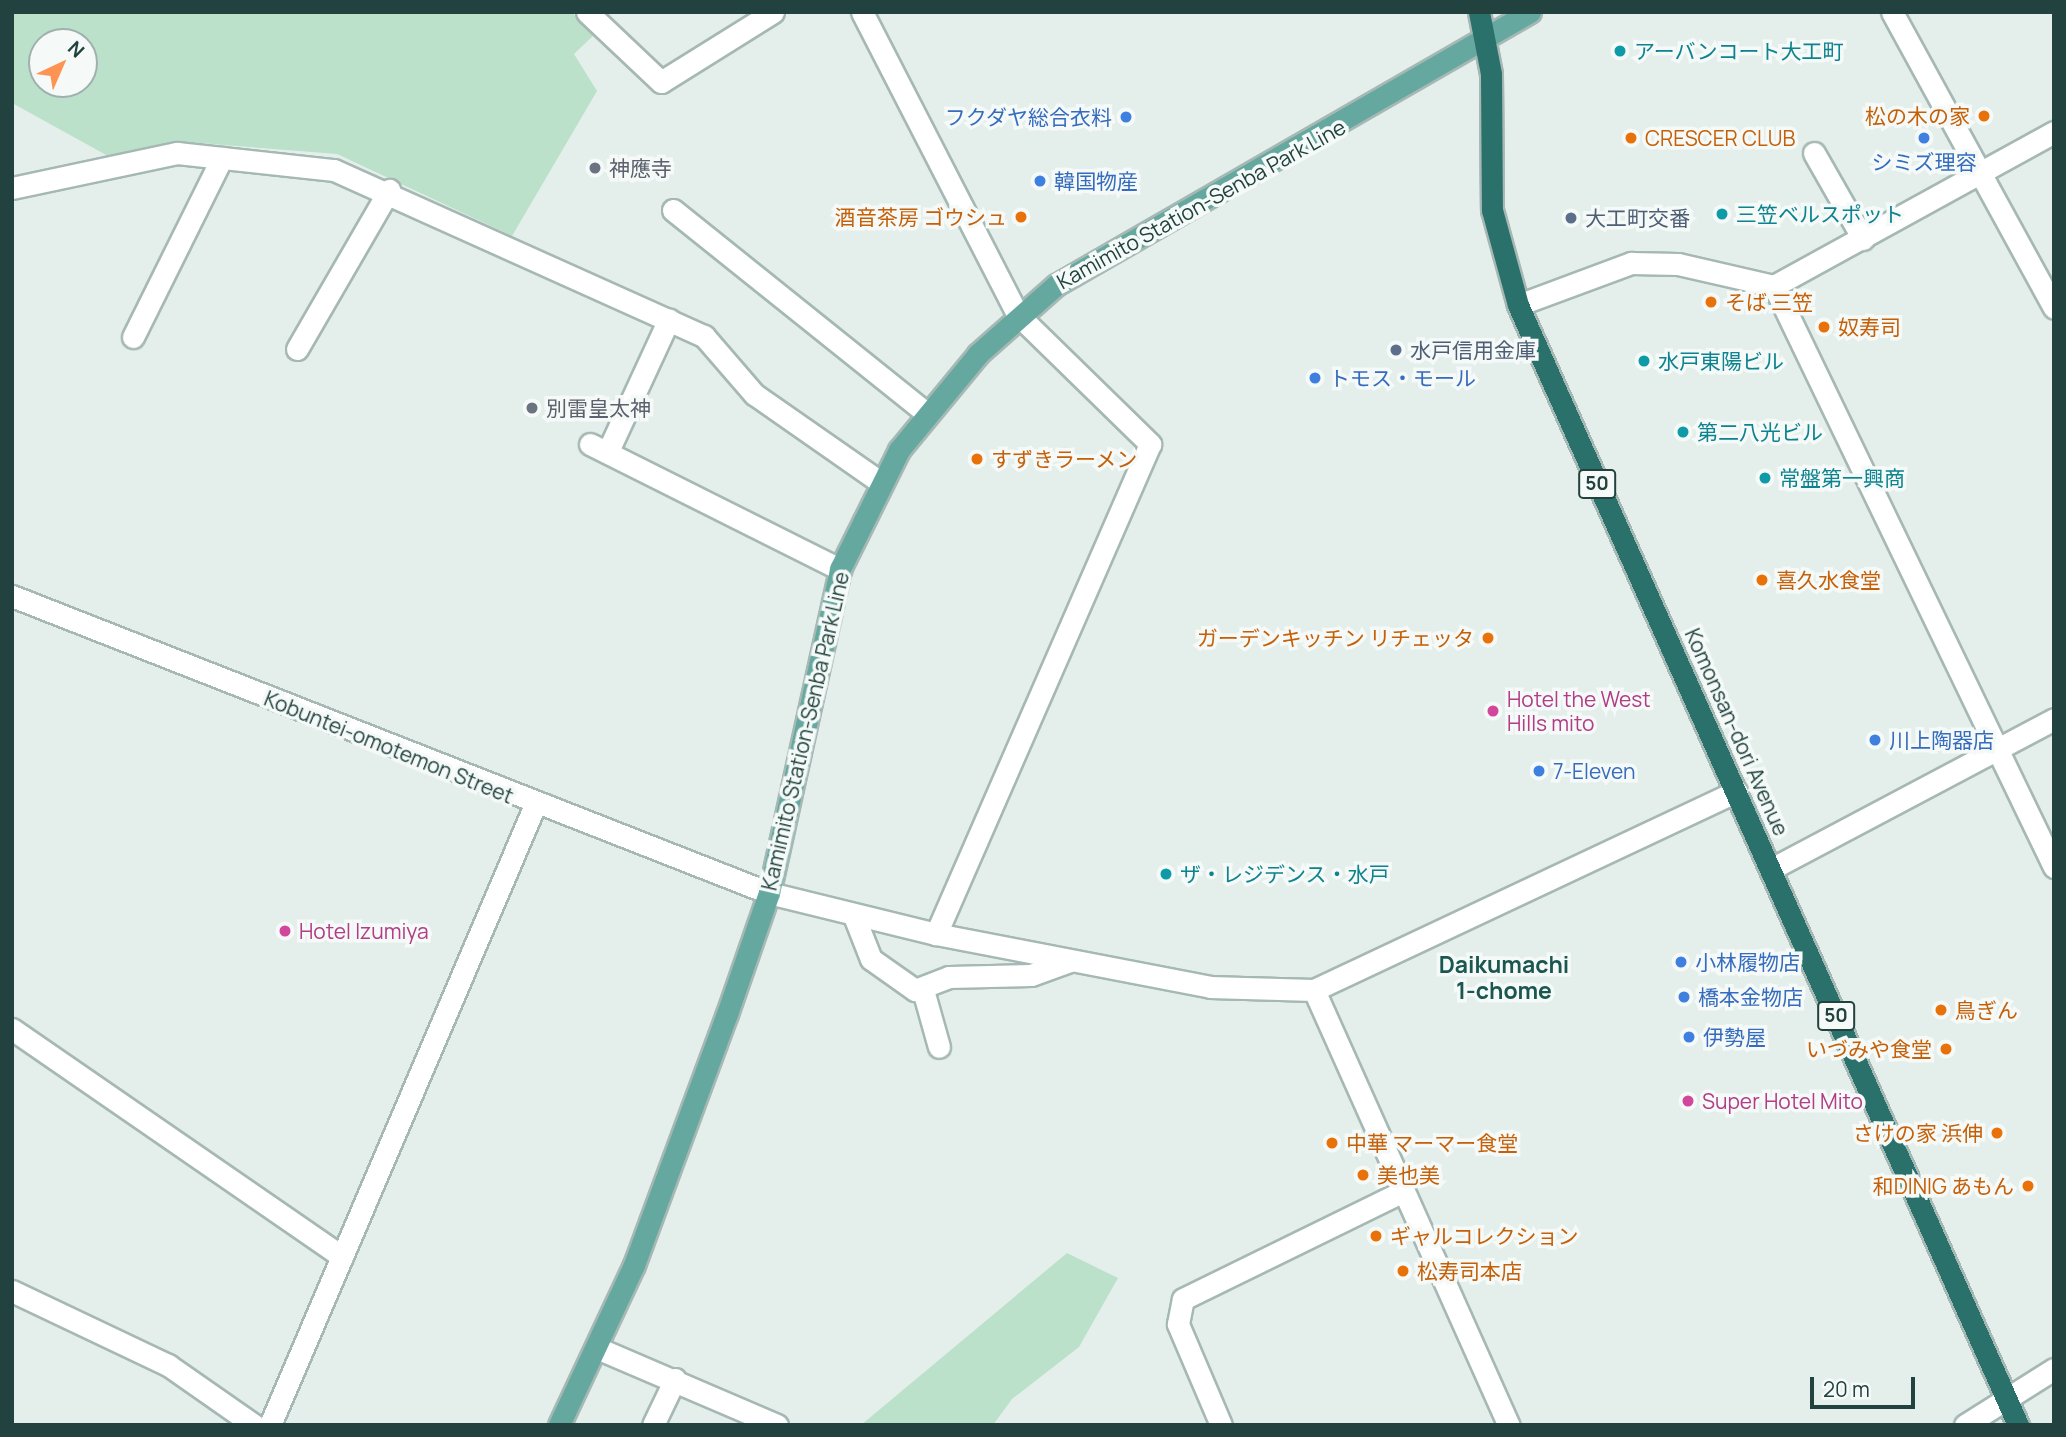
<!DOCTYPE html>
<html>
<head>
<meta charset="utf-8">
<style>
	body { margin:0 }
	#map { position:relative; width:2066px; height:1437px; overflow:hidden; background:#e4efeb; font-family:Manrope,"Noto Sans JP",sans-serif }
	div>[style] { position:absolute }
	.green>* { inset:0; background:#bbe1cb }
	.roads { filter:drop-shadow(2px 0 #a6b8b4) drop-shadow(-2px 0 #a6b8b4) drop-shadow(0 2px #a6b8b4) drop-shadow(0 -2px #a6b8b4) }
	.minor>* { height:21px; margin:-10.5px; padding:0 10.5px; transform-origin:10.5px; border-radius:10.5px; background:#fff }
	.major>* { height:21px; margin:-10.5px; padding:0 10.5px; transform-origin:10.5px; border-radius:10.5px; background:#64a8a0 }
	.highway>* { height:21px; margin:-10.5px; padding:0 10.5px; transform-origin:10.5px; border-radius:10.5px; background:#2a716c }
	.dots>* { width:19px; height:19px; translate:-50% -50%; box-sizing:border-box; border:4px solid #f5faf8; border-radius:50% }
	span { translate:-50% -50%; white-space:nowrap; text-align:center; line-height:1.15; -webkit-text-stroke:7px #f5faf8; paint-order:stroke }
	.shield-label span { padding:2px 5px; background:#f5faf8; border:2px solid; border-radius:5px; -webkit-text-stroke-width:0 }
	.shield-label { font-size:19px; color:#21423e; font-weight:700 }
	.culture-label { font-size:21px; color:#0d838f }
	.left { translate:0 -50%; text-align:left }
	.food-label { font-size:21px; color:#c56008 }
	.right { translate:-100% -50%; text-align:right }
	.shop-label { font-size:21px; color:#366cbe }
	.worship-label { font-size:21px; color:#5b616d }
	.street-label { font-size:21px; color:#21423e }
	.service-label { font-size:21px; color:#4e5e75 }
	.hotel-label { font-size:21px; color:#b23c85 }
	.neighbourhood-label { font-size:23px; color:#1b5750; font-weight:700 }
	.frame { position:absolute; inset:0; border:14px solid #21423e; pointer-events:none }
	.north { position:absolute; left:28px; top:28px; width:70px; height:70px; box-sizing:border-box; background:#f5faf8; border:2px solid #a0b0ae; border-radius:50%; rotate:44deg; font-size:19px; font-weight:700; line-height:28px; text-align:center; color:#21423e }
	.north::after { content:''; display:block; margin:auto; width:24px; height:32px; background:#fe9453; clip-path:polygon(50% 0,100% 100%,50% 72%,0 100%) }
	.scale { position:absolute; left:1810px; top:1377px; width:105px; height:32px; box-sizing:border-box; border:4px solid #21423e; border-top:0; padding-left:9px; font-size:21px; line-height:24px; white-space:nowrap; color:#21423e; -webkit-text-stroke:5px #f5faf8; paint-order:stroke }
</style>
</head>
<body>
<div id="map">
	<div class="green">
		<div style="clip-path:polygon(evenodd,12px 12px,571px 12px,596px 33px,574px 54px,597px 91px,512px 236px,337px 154px,174px 141px,108px 156px,12px 103px,12px 12px,42px 42px,84px 42px,84px 84px,42px 84px,42px 42px)"></div>
		<div style="clip-path:polygon(1067px 1253px,1118px 1278px,1079px 1347px,1012px 1399px,993px 1425px,861px 1425px)"></div>
	</div>
	<div class="roads">
		<div class="minor">
			<div style="left:587px;top:12px;width:102px;rotate:43.4deg"></div>
			<div style="left:661px;top:82px;width:132px;rotate:-32deg"></div>
			<div style="left:862px;top:12px;width:341px;rotate:62.8deg"></div>
			<div style="left:1018px;top:315px;width:185px;rotate:44.3deg"></div>
			<div style="left:1150px;top:444px;width:535px;rotate:113.59deg"></div>
			<div style="left:1892px;top:12px;width:337px;rotate:61.3deg"></div>
			<div style="left:1814px;top:153px;width:99px;rotate:60.3deg"></div>
			<div style="left:12px;top:188px;width:169px;rotate:-12deg"></div>
			<div style="left:177px;top:153px;width:158px;rotate:6.2deg"></div>
			<div style="left:334px;top:170px;width:406px;rotate:24.2deg"></div>
			<div style="left:704px;top:336px;width:77px;rotate:49.2deg"></div>
			<div style="left:754px;top:394px;width:154px;rotate:34.9deg"></div>
			<div style="left:673px;top:210px;width:324px;rotate:38.7deg"></div>
			<div style="left:1774px;top:286px;width:645px;rotate:64.27deg"></div>
			<div style="left:1518px;top:305px;width:121px;rotate:-20.4deg"></div>
			<div style="left:1631px;top:263px;width:47px;rotate:1.2deg"></div>
			<div style="left:1678px;top:264px;width:98px;rotate:12.9deg"></div>
			<div style="left:1774px;top:286px;width:320px;rotate:-28.8deg"></div>
			<div style="left:133px;top:337px;width:200px;rotate:-63.6deg"></div>
			<div style="left:297px;top:349px;width:184px;rotate:-59.9deg"></div>
			<div style="left:590px;top:444px;width:280px;rotate:26.6deg"></div>
			<div style="left:608px;top:451px;width:145px;rotate:-65.2deg"></div>
			<div style="left:12px;top:596px;width:813px;rotate:21.42deg"></div>
			<div style="left:769px;top:893px;width:172px;rotate:13.8deg"></div>
			<div style="left:936px;top:934px;width:279px;rotate:10.9deg"></div>
			<div style="left:1210px;top:987px;width:104px;rotate:1.7deg"></div>
			<div style="left:1314px;top:990px;width:467px;rotate:-25.2deg"></div>
			<div style="left:1771px;top:869px;width:320px;rotate:-27.9deg"></div>
			<div style="left:854px;top:916px;width:46px;rotate:68.4deg"></div>
			<div style="left:871px;top:959px;width:54px;rotate:35.2deg"></div>
			<div style="left:915px;top:990px;width:36px;rotate:-21deg"></div>
			<div style="left:949px;top:977px;width:82px;rotate:-1.4deg"></div>
			<div style="left:1031px;top:975px;width:41px;rotate:-19.7deg"></div>
			<div style="left:923px;top:990px;width:59px;rotate:74.3deg"></div>
			<div style="left:1314px;top:990px;width:477px;rotate:65.9deg"></div>
			<div style="left:12px;top:1029px;width:401px;rotate:34.6deg"></div>
			<div style="left:12px;top:1291px;width:173px;rotate:25.4deg"></div>
			<div style="left:168px;top:1365px;width:105px;rotate:34.9deg"></div>
			<div style="left:597px;top:1348px;width:196px;rotate:23.2deg"></div>
			<div style="left:270px;top:1425px;width:674px;rotate:-66.86deg"></div>
			<div style="left:653px;top:1425px;width:51px;rotate:-64.4deg"></div>
			<div style="left:1221px;top:1425px;width:110px;rotate:-113.1deg"></div>
			<div style="left:1178px;top:1324px;width:25px;rotate:-79deg"></div>
			<div style="left:1183px;top:1299px;width:245px;rotate:-26.1deg"></div>
			<div style="left:1965px;top:1425px;width:105px;rotate:-32.2deg"></div>
		</div>
		<div class="major">
			<div style="left:559px;top:1425px;width:177px;rotate:-64.9deg"></div>
			<div style="left:634px;top:1265px;width:268px;rotate:-69.7deg"></div>
			<div style="left:727px;top:1014px;width:128px;rotate:-70.9deg"></div>
			<div style="left:769px;top:893px;width:332px;rotate:-77.6deg"></div>
			<div style="left:840px;top:569px;width:133px;rotate:-63.6deg"></div>
			<div style="left:899px;top:450px;width:124px;rotate:-50.5deg"></div>
			<div style="left:978px;top:354px;width:104px;rotate:-41.5deg"></div>
			<div style="left:1056px;top:285px;width:547px;rotate:-29.94deg"></div>
		</div>
		<div class="highway">
			<div style="left:1479px;top:12px;width:63px;rotate:79deg"></div>
			<div style="left:1491px;top:74px;width:136px;rotate:89.6deg"></div>
			<div style="left:1492px;top:210px;width:98px;rotate:74.7deg"></div>
			<div style="left:1518px;top:305px;width:1227px;rotate:65.94deg"></div>
		</div>
	</div>
	<div class="dots">
		<div style="left:1620px;top:51px;background:#0f9aa8"></div>
		<div style="left:1984px;top:116px;background:#e8710a"></div>
		<div style="left:1126px;top:117px;background:#3f7fe0"></div>
		<div style="left:1631px;top:138px;background:#e8710a"></div>
		<div style="left:1924px;top:138px;background:#3f7fe0"></div>
		<div style="left:595px;top:168px;background:#6b7280"></div>
		<div style="left:1040px;top:181px;background:#3f7fe0"></div>
		<div style="left:1722px;top:214px;background:#0f9aa8"></div>
		<div style="left:1021px;top:217px;background:#e8710a"></div>
		<div style="left:1571px;top:218px;background:#5c6f8a"></div>
		<div style="left:1711px;top:302px;background:#e8710a"></div>
		<div style="left:1824px;top:327px;background:#e8710a"></div>
		<div style="left:1396px;top:350px;background:#5c6f8a"></div>
		<div style="left:1644px;top:361px;background:#0f9aa8"></div>
		<div style="left:1315px;top:378px;background:#3f7fe0"></div>
		<div style="left:532px;top:408px;background:#6b7280"></div>
		<div style="left:1683px;top:432px;background:#0f9aa8"></div>
		<div style="left:977px;top:459px;background:#e8710a"></div>
		<div style="left:1765px;top:478px;background:#0f9aa8"></div>
		<div style="left:1762px;top:580px;background:#e8710a"></div>
		<div style="left:1488px;top:638px;background:#e8710a"></div>
		<div style="left:1493px;top:711px;background:#d1479c"></div>
		<div style="left:1875px;top:740px;background:#3f7fe0"></div>
		<div style="left:1539px;top:771px;background:#3f7fe0"></div>
		<div style="left:1166px;top:874px;background:#0f9aa8"></div>
		<div style="left:285px;top:931px;background:#d1479c"></div>
		<div style="left:1681px;top:962px;background:#3f7fe0"></div>
		<div style="left:1684px;top:997px;background:#3f7fe0"></div>
		<div style="left:1941px;top:1010px;background:#e8710a"></div>
		<div style="left:1689px;top:1037px;background:#3f7fe0"></div>
		<div style="left:1946px;top:1049px;background:#e8710a"></div>
		<div style="left:1688px;top:1101px;background:#d1479c"></div>
		<div style="left:1997px;top:1133px;background:#e8710a"></div>
		<div style="left:1332px;top:1143px;background:#e8710a"></div>
		<div style="left:1363px;top:1175px;background:#e8710a"></div>
		<div style="left:2028px;top:1186px;background:#e8710a"></div>
		<div style="left:1376px;top:1236px;background:#e8710a"></div>
		<div style="left:1403px;top:1271px;background:#e8710a"></div>
	</div>
	<div class="shield-label">
		<span style="left:1597px;top:484px">50</span>
		<span style="left:1836px;top:1016px">50</span>
	</div>
	<div class="culture-label">
		<span class="left" style="left:1634px;top:51px">アーバンコート大工町</span>
		<span class="left" style="left:1736px;top:214px">三笠ベルスポット</span>
		<span class="left" style="left:1658px;top:361px">水戸東陽ビル</span>
		<span class="left" style="left:1697px;top:432px">第二八光ビル</span>
		<span class="left" style="left:1779px;top:478px">常盤第一興商</span>
		<span class="left" style="left:1180px;top:874px">ザ・レジデンス・水戸</span>
	</div>
	<div class="food-label">
		<span class="right" style="left:1970px;top:116px">松の木の家</span>
		<span class="left" style="left:1645px;top:138px">CRESCER CLUB</span>
		<span class="right" style="left:1007px;top:217px">酒音茶房 ゴウシュ</span>
		<span class="left" style="left:1725px;top:302px">そば 三笠</span>
		<span class="left" style="left:1838px;top:327px">奴寿司</span>
		<span class="left" style="left:991px;top:459px">すずきラーメン</span>
		<span class="left" style="left:1776px;top:580px">喜久水食堂</span>
		<span class="right" style="left:1474px;top:638px">ガーデンキッチン リチェッタ</span>
		<span class="left" style="left:1955px;top:1010px">鳥ぎん</span>
		<span class="right" style="left:1932px;top:1049px">いづみや食堂</span>
		<span class="right" style="left:1983px;top:1133px">さけの家 浜伸</span>
		<span class="left" style="left:1346px;top:1143px">中華 マーマー食堂</span>
		<span class="left" style="left:1377px;top:1175px">美也美</span>
		<span class="right" style="left:2014px;top:1186px">和DINIG あもん</span>
		<span class="left" style="left:1390px;top:1236px">ギャルコレクション</span>
		<span class="left" style="left:1417px;top:1271px">松寿司本店</span>
	</div>
	<div class="shop-label">
		<span class="right" style="left:1112px;top:117px">フクダヤ総合衣料</span>
		<span style="left:1924px;top:162px">シミズ理容</span>
		<span class="left" style="left:1054px;top:181px">韓国物産</span>
		<span class="left" style="left:1329px;top:378px">トモス・モール</span>
		<span class="left" style="left:1889px;top:740px">川上陶器店</span>
		<span class="left" style="left:1553px;top:771px">7-Eleven</span>
		<span class="left" style="left:1695px;top:962px">小林履物店</span>
		<span class="left" style="left:1698px;top:997px">橋本金物店</span>
		<span class="left" style="left:1703px;top:1037px">伊勢屋</span>
	</div>
	<div class="worship-label">
		<span class="left" style="left:609px;top:168px">神應寺</span>
		<span class="left" style="left:546px;top:408px">別雷皇太神</span>
	</div>
	<div class="street-label">
		<span style="left:1201px;top:204px;rotate:-29deg">Kamimito Station-Senba Park Line</span>
		<span style="left:805px;top:731px;rotate:-77deg">Kamimito Station-Senba Park Line</span>
		<span style="left:1737px;top:732px;rotate:66deg">Komonsan-dori Avenue</span>
		<span style="left:389px;top:747px;rotate:22deg">Kobuntei-omotemon Street</span>
	</div>
	<div class="service-label">
		<span class="left" style="left:1585px;top:218px">大工町交番</span>
		<span class="left" style="left:1410px;top:350px">水戸信用金庫</span>
	</div>
	<div class="hotel-label">
		<span class="left" style="left:1507px;top:711px">Hotel the West<br>Hills mito</span>
		<span class="left" style="left:299px;top:931px">Hotel Izumiya</span>
		<span class="left" style="left:1702px;top:1101px">Super Hotel Mito</span>
	</div>
	<div class="neighbourhood-label">
		<span style="left:1504px;top:977px">Daikumachi<br>1-chome</span>
	</div>
	<div class="frame"></div>
	<div class="north">N</div>
	<div class="scale">20 m</div>
</div>
</body>
</html>
